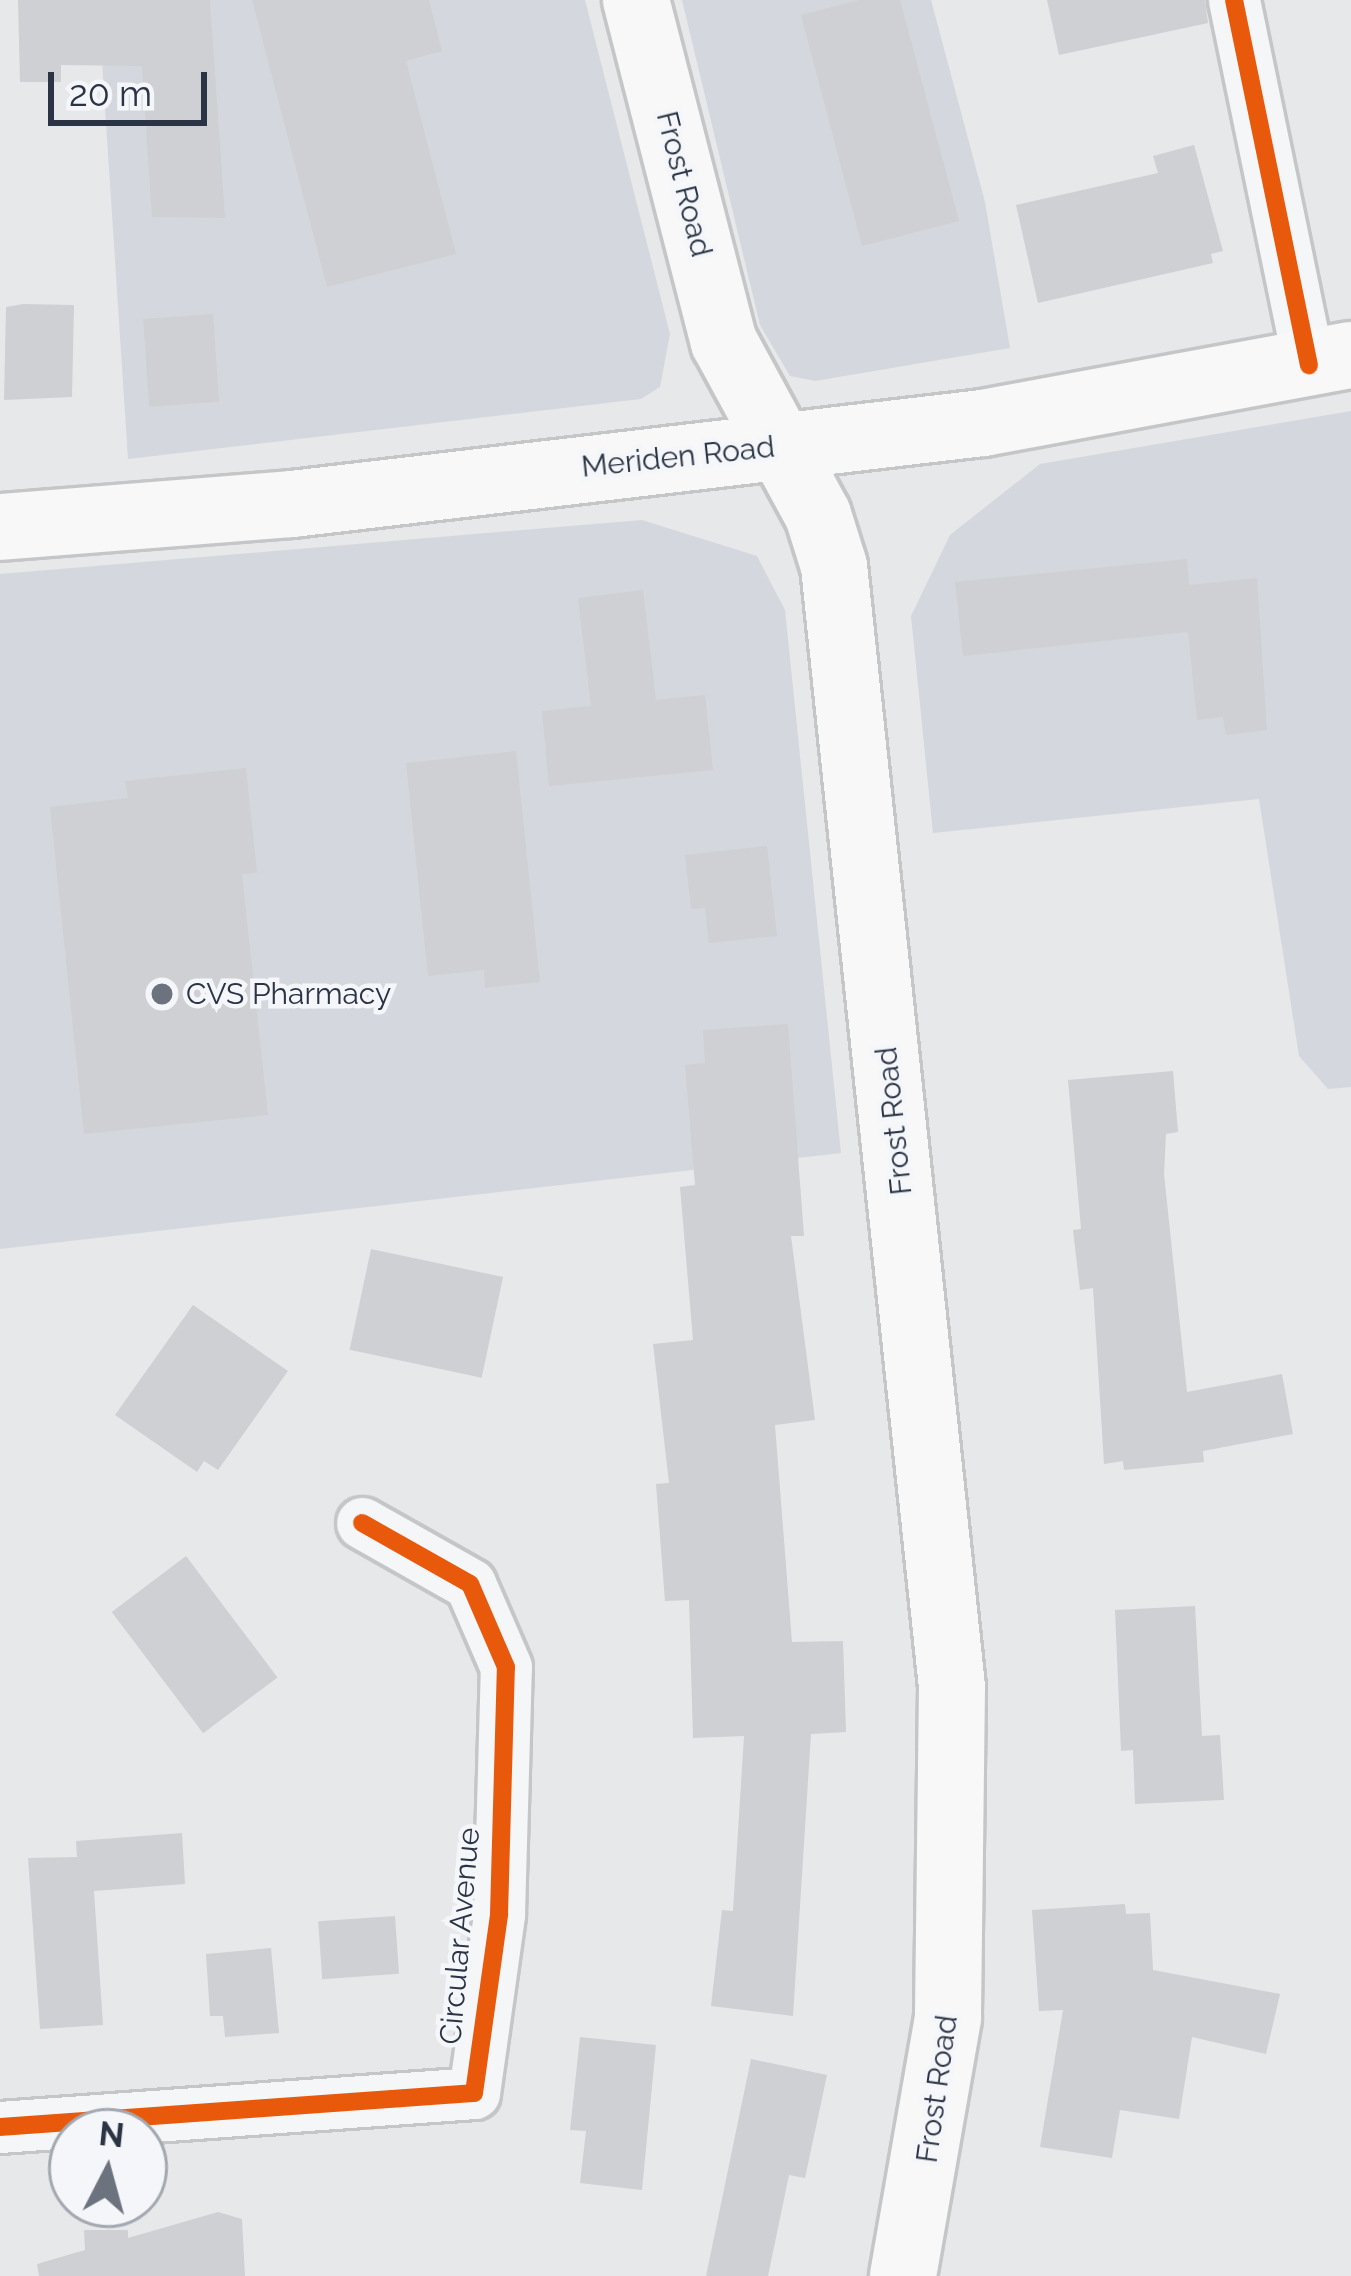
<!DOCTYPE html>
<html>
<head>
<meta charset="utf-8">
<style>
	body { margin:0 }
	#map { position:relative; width:1351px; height:2276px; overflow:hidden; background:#e6e8ea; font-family:Raleway,sans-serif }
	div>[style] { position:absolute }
	.built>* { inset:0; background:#d4d7dd }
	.building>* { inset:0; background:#ced0d3; transform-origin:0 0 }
	.roads { filter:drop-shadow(3px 0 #c4c6c8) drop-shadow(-3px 0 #c4c6c8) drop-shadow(0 3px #c4c6c8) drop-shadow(0 -3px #c4c6c8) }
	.minor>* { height:51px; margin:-25.5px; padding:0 25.5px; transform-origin:25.5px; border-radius:25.5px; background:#f5f6f7 }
	.secondary>* { height:66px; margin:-33px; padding:0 33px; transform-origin:33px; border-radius:33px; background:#f8f8f8 }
	.cycleway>* { height:18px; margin:-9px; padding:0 9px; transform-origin:9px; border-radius:9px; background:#e8590c }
	.dots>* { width:33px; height:33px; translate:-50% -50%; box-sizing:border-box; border:6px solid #f4f6f9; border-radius:50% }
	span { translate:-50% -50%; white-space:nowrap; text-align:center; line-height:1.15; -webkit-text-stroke:9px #f4f6f9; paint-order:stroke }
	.street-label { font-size:30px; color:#2b3445 }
	.poi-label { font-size:30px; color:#2b3445 }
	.left { translate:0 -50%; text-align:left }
	.north { position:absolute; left:48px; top:2108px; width:120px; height:120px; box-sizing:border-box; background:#f4f6f9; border:3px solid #a4a8b1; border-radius:50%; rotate:6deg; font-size:33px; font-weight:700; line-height:48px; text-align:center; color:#2b3445 }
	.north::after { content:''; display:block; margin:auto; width:42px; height:54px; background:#6c737f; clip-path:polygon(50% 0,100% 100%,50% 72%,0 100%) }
	.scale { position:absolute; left:48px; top:72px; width:159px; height:54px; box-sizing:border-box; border:6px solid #2b3445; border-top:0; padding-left:15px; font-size:36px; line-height:42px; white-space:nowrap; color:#2b3445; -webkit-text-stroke:9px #f4f6f9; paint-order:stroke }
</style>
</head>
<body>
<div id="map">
	<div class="built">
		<div style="clip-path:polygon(98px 0,585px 0,670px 334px,660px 387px,641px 399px,128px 459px)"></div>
		<div style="clip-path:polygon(682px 0,931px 0,985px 202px,1010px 348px,815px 381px,790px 376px,760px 325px)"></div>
		<div style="clip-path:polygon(1351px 411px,1351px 1087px,1328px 1089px,1299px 1056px,1259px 799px,933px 833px,911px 616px,950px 535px,1040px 464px)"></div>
		<div style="clip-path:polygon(642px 520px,757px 556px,785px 610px,841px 1153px,0 1249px,0 574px)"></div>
	</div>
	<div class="building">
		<div style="clip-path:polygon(18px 0,210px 0,225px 218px,152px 217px,142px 66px,61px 65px,61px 82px,20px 82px)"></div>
		<div style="clip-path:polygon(252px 0,429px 0,442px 51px,406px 61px,456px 254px,327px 287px)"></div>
		<div style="clip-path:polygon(859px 0,900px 0,959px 221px,862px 246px,801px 15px)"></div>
		<div style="clip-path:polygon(1047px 0,1205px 0,1208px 23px,1059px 55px)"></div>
		<div style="clip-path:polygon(1194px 145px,1223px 251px,1211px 254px,1213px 263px,1038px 303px,1016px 205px,1158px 173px,1153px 156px)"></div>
		<div style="clip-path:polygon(23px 304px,74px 305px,72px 397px,4px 400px,6px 307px)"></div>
		<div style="left:213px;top:314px;width:88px;height:70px;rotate:86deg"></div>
		<div style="clip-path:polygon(1187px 559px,1189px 585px,1257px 578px,1267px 730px,1226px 735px,1223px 717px,1197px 720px,1188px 632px,963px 656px,955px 582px)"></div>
		<div style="clip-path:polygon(643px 590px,656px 700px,705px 695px,713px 770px,549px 786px,542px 711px,591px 706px,578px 598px)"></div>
		<div style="clip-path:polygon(516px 751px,540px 982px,485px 988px,484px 970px,428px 976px,406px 763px)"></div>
		<div style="clip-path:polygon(246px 768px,257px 873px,242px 874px,268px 1115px,84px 1134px,50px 807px,128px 798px,125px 781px)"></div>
		<div style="clip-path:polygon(767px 846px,777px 936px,709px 943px,705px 908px,691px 909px,685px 855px)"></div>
		<div style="clip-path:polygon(788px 1024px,804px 1236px,791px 1236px,815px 1420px,775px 1425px,792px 1642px,843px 1641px,846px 1732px,811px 1734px,793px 2016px,711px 2006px,722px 1910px,733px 1911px,744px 1736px,693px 1738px,689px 1600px,665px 1601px,656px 1484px,669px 1483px,653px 1344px,693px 1340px,680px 1187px,695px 1185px,685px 1065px,705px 1063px,703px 1030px)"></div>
		<div style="clip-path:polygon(1173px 1071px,1178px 1132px,1166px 1134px,1164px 1174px,1187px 1392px,1282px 1374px,1293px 1434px,1203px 1451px,1204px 1462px,1124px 1470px,1123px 1461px,1104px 1464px,1093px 1288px,1080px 1290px,1073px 1230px,1081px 1229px,1068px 1080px)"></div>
		<div style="left:371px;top:1249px;width:135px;height:103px;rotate:12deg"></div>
		<div style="clip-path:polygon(193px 1305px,288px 1371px,218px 1470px,204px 1461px,197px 1472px,115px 1415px)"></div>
		<div style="left:186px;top:1556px;width:152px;height:93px;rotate:53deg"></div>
		<div style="clip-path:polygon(1195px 1606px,1202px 1736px,1220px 1735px,1224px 1800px,1135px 1804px,1133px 1750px,1121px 1751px,1115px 1610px)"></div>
		<div style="clip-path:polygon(182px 1833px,185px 1884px,94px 1891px,103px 2025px,40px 2029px,28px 1858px,77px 1857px,76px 1841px)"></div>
		<div style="clip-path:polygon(1125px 1904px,1126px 1914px,1150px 1913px,1153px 1970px,1280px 1994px,1266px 2054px,1192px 2037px,1179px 2119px,1120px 2110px,1112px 2158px,1040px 2147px,1063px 2010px,1039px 2011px,1032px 1910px)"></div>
		<div style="left:395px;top:1916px;width:58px;height:77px;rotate:86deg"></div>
		<div style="clip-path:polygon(271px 1948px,279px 2033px,225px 2037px,223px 2016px,210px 2016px,206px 1954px)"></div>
		<div style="clip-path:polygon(580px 2037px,656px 2045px,642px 2190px,580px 2183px,586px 2131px,570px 2130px)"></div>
		<div style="clip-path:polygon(751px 2059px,827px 2075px,805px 2178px,789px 2175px,768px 2276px,706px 2276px)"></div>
		<div style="clip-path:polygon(218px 2212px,242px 2219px,245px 2276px,39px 2276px,37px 2264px,85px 2250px,84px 2230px,128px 2230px,128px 2238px)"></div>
	</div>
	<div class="roads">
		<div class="minor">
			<div style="left:1234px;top:0;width:373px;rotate:78.4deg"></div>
			<div style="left:0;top:2127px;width:475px;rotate:-4.1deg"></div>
			<div style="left:474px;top:2093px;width:181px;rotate:-82deg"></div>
			<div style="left:499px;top:1914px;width:247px;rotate:-88.4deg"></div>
			<div style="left:506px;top:1667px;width:90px;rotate:-113.4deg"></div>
			<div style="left:470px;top:1584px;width:124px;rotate:-150.5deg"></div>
		</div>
		<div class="secondary">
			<div style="left:636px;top:0;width:353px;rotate:75.6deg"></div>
			<div style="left:724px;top:342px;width:197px;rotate:61.5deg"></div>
			<div style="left:818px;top:515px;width:53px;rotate:72.6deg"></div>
			<div style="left:834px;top:566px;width:1127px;rotate:83.99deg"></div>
			<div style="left:952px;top:1687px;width:331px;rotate:90.7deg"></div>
			<div style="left:948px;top:2018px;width:262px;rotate:99.9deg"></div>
			<div style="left:0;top:527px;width:293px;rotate:-4.5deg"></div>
			<div style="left:292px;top:504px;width:696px;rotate:-6.69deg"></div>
			<div style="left:983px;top:423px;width:374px;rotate:-10.5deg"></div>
		</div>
	</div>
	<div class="cycleway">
		<div style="left:1234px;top:0;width:373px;rotate:78.4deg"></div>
		<div style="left:0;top:2127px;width:475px;rotate:-4.1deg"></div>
		<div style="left:474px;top:2093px;width:181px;rotate:-82deg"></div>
		<div style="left:499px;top:1914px;width:247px;rotate:-88.4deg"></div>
		<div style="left:506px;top:1667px;width:90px;rotate:-113.4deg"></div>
		<div style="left:470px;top:1584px;width:124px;rotate:-150.5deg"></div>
	</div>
	<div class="dots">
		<div style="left:162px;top:994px;background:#6c737f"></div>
	</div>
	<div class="street-label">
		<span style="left:684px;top:184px;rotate:76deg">Frost Road</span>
		<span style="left:678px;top:457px;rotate:-6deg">Meriden Road</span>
		<span style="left:894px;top:1121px;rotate:-96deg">Frost Road</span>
		<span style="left:460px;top:1936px;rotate:-85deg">Circular Avenue</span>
		<span style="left:937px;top:2089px;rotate:-82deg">Frost Road</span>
	</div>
	<div class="poi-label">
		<span class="left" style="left:186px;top:994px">CVS Pharmacy</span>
	</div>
	<div class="north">N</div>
	<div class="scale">20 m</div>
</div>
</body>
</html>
